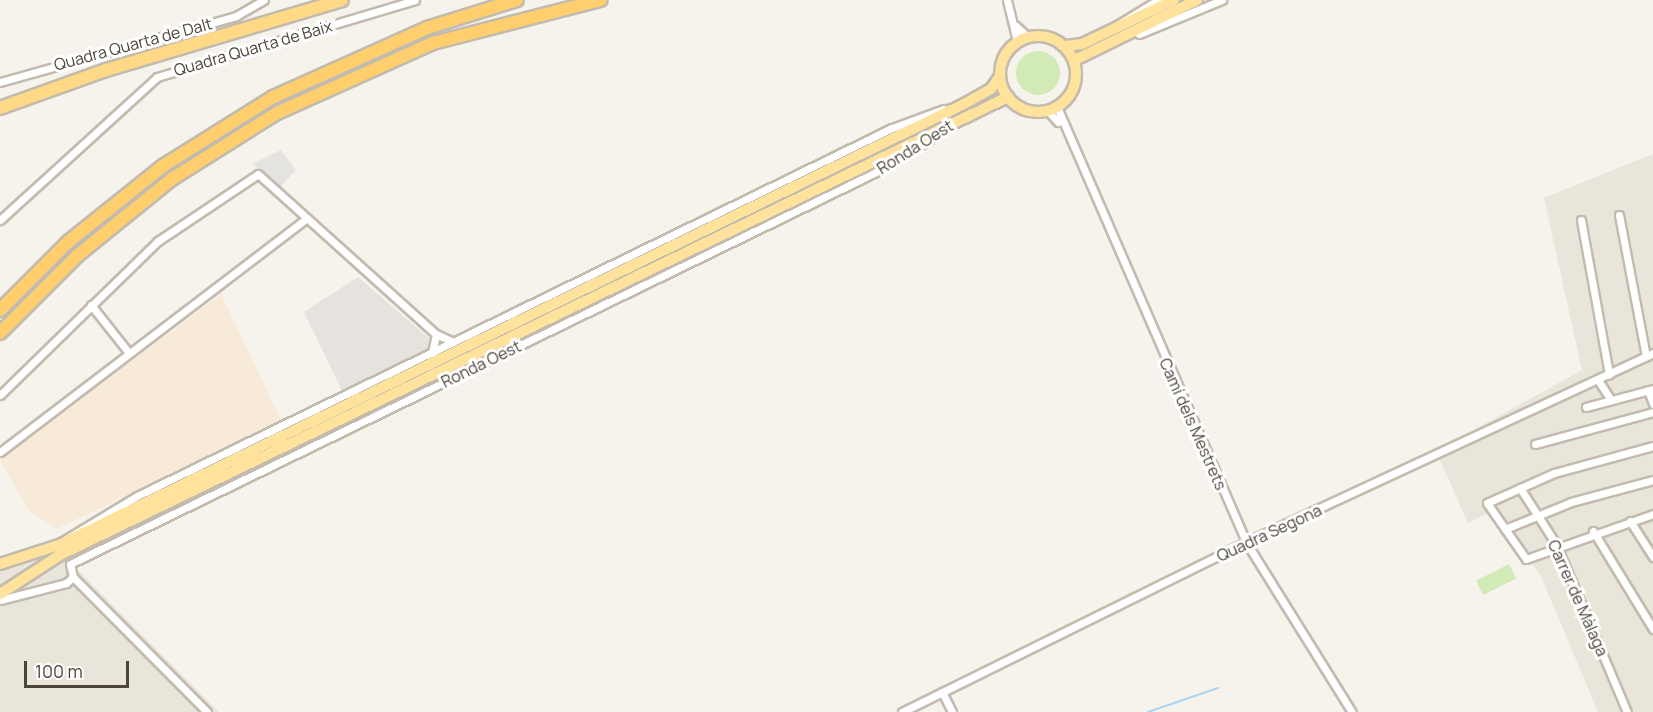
<!DOCTYPE html>
<html>
<head>
<meta charset="utf-8">
<style>
	body { margin:0 }
	#map { position:relative; width:1653px; height:712px; overflow:hidden; background:#f6f3ec; font-family:Manrope,sans-serif }
	div>[style] { position:absolute }
	.residential>* { inset:0; background:#eae5da }
	.commercial>* { inset:0; background:#f7ead8 }
	.industrial>* { inset:0; background:#e6e2dd }
	.green>* { inset:0; background:#d2eab5; transform-origin:0 0 }
	.round { border-radius:50% }
	.parking>* { inset:0; background:#e5e3e0 }
	.stream>* { height:2px; margin:-1px; padding:0 1px; transform-origin:1px; border-radius:1px; background:#a9d4f2 }
	.roads { filter:drop-shadow(2px 0 #c2bbae) drop-shadow(-2px 0 #c2bbae) drop-shadow(0 2px #c2bbae) drop-shadow(0 -2px #c2bbae) }
	.minor>* { height:7px; margin:-3.5px; padding:0 3.5px; transform-origin:3.5px; border-radius:3.5px; background:#fff }
	.primary>* { height:10px; margin:-5px; padding:0 5px; transform-origin:5px; border-radius:5px; background:#ffe39c }
	.primary>.ring { margin:-5px; padding:0; box-sizing:content-box; background:none; border:10px solid #ffe39c; border-radius:50% }
	.trunk>* { height:12px; margin:-6px; padding:0 6px; transform-origin:6px; border-radius:6px; background:#ffd985 }
	.motorway>* { height:12px; margin:-6px; padding:0 6px; transform-origin:6px; border-radius:6px; background:#ffcf6e }
	span { translate:-50% -50%; white-space:nowrap; text-align:center; line-height:1.15; -webkit-text-stroke:6px #fff; paint-order:stroke }
	.street-label { font-size:16px; color:#4b4439 }
	.scale { position:absolute; left:24px; top:661px; width:105px; height:27px; box-sizing:border-box; border:3px solid #4b4439; border-top:0; padding-left:8px; font-size:18px; line-height:21px; white-space:nowrap; color:#4b4439; -webkit-text-stroke:4px #fff; paint-order:stroke }
</style>
</head>
<body>
<div id="map">
	<div class="residential">
		<div style="clip-path:polygon(1653px 154px,1653px 712px,1598px 712px,1540px 574px,1490px 512px,1468px 523px,1436px 451px,1582px 370px,1544px 198px)"></div>
		<div style="clip-path:polygon(31px 546px,64px 556px,219px 712px,0 712px,0 561px)"></div>
	</div>
	<div class="commercial">
		<div style="clip-path:polygon(221px 294px,282px 422px,56px 529px,29px 511px,0 460px)"></div>
	</div>
	<div class="industrial">
		<div style="clip-path:polygon(358px 277px,438px 346px,437px 355px,346px 399px,304px 312px)"></div>
	</div>
	<div class="green">
		<div class="round" style="left:1016px;top:51px;width:44px;height:44px"></div>
		<div style="left:1509px;top:564px;width:16px;height:37px;rotate:63deg"></div>
	</div>
	<div class="parking">
		<div style="clip-path:polygon(281px 150px,296px 170px,280px 187px,252px 164px)"></div>
	</div>
	<div class="stream">
		<div style="left:1148px;top:712px;width:74px;rotate:-18.9deg"></div>
	</div>
	<div class="roads">
		<div class="minor">
			<div style="left:1007px;top:0;width:42px;rotate:76.3deg"></div>
			<div style="left:1117px;top:25px;width:48px;rotate:-31.4deg"></div>
			<div style="left:1016px;top:26px;width:16px;rotate:43deg"></div>
			<div style="left:1139px;top:34px;width:90px;rotate:-22.3deg"></div>
			<div style="left:0;top:82px;width:245px;rotate:-15.6deg"></div>
			<div style="left:236px;top:16px;width:32px;rotate:-30deg"></div>
			<div style="left:1057px;top:107px;width:474px;rotate:66.5deg"></div>
			<div style="left:1246px;top:542px;width:200px;rotate:58.1deg"></div>
			<div style="left:1048px;top:111px;width:15px;rotate:48deg"></div>
			<div style="left:1619px;top:215px;width:144px;rotate:79.2deg"></div>
			<div style="left:0;top:220px;width:212px;rotate:-42.3deg"></div>
			<div style="left:157px;top:77px;width:269px;rotate:-16.6deg"></div>
			<div style="left:1581px;top:220px;width:157px;rotate:79.7deg"></div>
			<div style="left:91px;top:305px;width:61px;rotate:51.6deg"></div>
			<div style="left:432px;top:353px;width:19px;rotate:-78deg"></div>
			<div style="left:1598px;top:380px;width:24px;rotate:57deg"></div>
			<div style="left:1648px;top:390px;width:15px;rotate:70deg"></div>
			<div style="left:0;top:395px;width:221px;rotate:-44.3deg"></div>
			<div style="left:158px;top:241px;width:120px;rotate:-33.8deg"></div>
			<div style="left:258px;top:174px;width:239px;rotate:42deg"></div>
			<div style="left:436px;top:334px;width:19px;rotate:25deg"></div>
			<div style="left:1586px;top:407px;width:69px;rotate:-15deg"></div>
			<div style="left:1535px;top:444px;width:122px;rotate:-15.2deg"></div>
			<div style="left:1653px;top:446px;width:103px;rotate:164.7deg"></div>
			<div style="left:1554px;top:473px;width:73px;rotate:155.9deg"></div>
			<div style="left:1487px;top:503px;width:68px;rotate:55.1deg"></div>
			<div style="left:1526px;top:559px;width:135px;rotate:-19.5deg"></div>
			<div style="left:0;top:452px;width:386px;rotate:-37.3deg"></div>
			<div style="left:1520px;top:488px;width:67px;rotate:57.3deg"></div>
			<div style="left:1556px;top:544px;width:182px;rotate:67.1deg"></div>
			<div style="left:1630px;top:521px;width:43px;rotate:57.4deg"></div>
			<div style="left:1505px;top:529px;width:71px;rotate:-22.2deg"></div>
			<div style="left:1571px;top:502px;width:85px;rotate:-15deg"></div>
			<div style="left:1593px;top:531px;width:115px;rotate:58.5deg"></div>
			<div style="left:66px;top:539px;width:83px;rotate:-31.2deg"></div>
			<div style="left:137px;top:496px;width:840px;rotate:-25.99deg"></div>
			<div style="left:892px;top:128px;width:55px;rotate:-20.1deg"></div>
			<div style="left:73px;top:577px;width:190px;rotate:45.2deg"></div>
			<div style="left:0;top:600px;width:68px;rotate:-14.4deg"></div>
			<div style="left:66px;top:583px;width:9px;rotate:-41deg"></div>
			<div style="left:73px;top:577px;width:13px;rotate:-103deg"></div>
			<div style="left:70px;top:564px;width:894px;rotate:-25.93deg"></div>
			<div style="left:874px;top:173px;width:64px;rotate:-31deg"></div>
			<div style="left:942px;top:692px;width:22px;rotate:63deg"></div>
			<div style="left:902px;top:712px;width:384px;rotate:-26.3deg"></div>
			<div style="left:1246px;top:542px;width:449px;rotate:-24.9deg"></div>
		</div>
		<div class="primary">
			<div class="ring" style="left:1000px;top:36px;width:66px;height:66px"></div>
			<div style="left:1065px;top:46px;width:17px;rotate:-7deg"></div>
			<div style="left:1082px;top:44px;width:102px;rotate:-25.6deg"></div>
			<div style="left:1075px;top:60px;width:136px;rotate:-26.2deg"></div>
			<div style="left:0;top:564px;width:62px;rotate:-17.9deg"></div>
			<div style="left:59px;top:545px;width:1007px;rotate:-25.98deg"></div>
			<div style="left:964px;top:104px;width:31px;rotate:-29deg"></div>
			<div style="left:991px;top:89px;width:16px;rotate:-55deg"></div>
			<div style="left:0;top:594px;width:72px;rotate:-33deg"></div>
			<div style="left:60px;top:555px;width:1053px;rotate:-25.79deg"></div>
		</div>
		<div class="trunk">
			<div style="left:0;top:108px;width:113px;rotate:-19.7deg"></div>
			<div style="left:106px;top:70px;width:246px;rotate:-16.5deg"></div>
		</div>
		<div class="motorway">
			<div style="left:0;top:310px;width:96px;rotate:-45deg"></div>
			<div style="left:68px;top:242px;width:122px;rotate:-38.7deg"></div>
			<div style="left:163px;top:166px;width:130px;rotate:-32.1deg"></div>
			<div style="left:273px;top:97px;width:169px;rotate:-24.1deg"></div>
			<div style="left:427px;top:28px;width:94px;rotate:-17.3deg"></div>
			<div style="left:0;top:333px;width:110px;rotate:-45deg"></div>
			<div style="left:78px;top:255px;width:121px;rotate:-39deg"></div>
			<div style="left:172px;top:179px;width:124px;rotate:-32.2deg"></div>
			<div style="left:277px;top:113px;width:171px;rotate:-24.2deg"></div>
			<div style="left:433px;top:43px;width:173px;rotate:-14.4deg"></div>
		</div>
	</div>
	<div class="street-label">
		<span style="left:133px;top:44px;rotate:-15deg">Quadra Quarta de Dalt</span>
		<span style="left:253px;top:48px;rotate:-16deg">Quadra Quarta de Baix</span>
		<span style="left:915px;top:147px;rotate:-32deg">Ronda Oest</span>
		<span style="left:481px;top:364px;rotate:-26deg">Ronda Oest</span>
		<span style="left:1193px;top:424px;rotate:66deg">Camí dels Mestrets</span>
		<span style="left:1269px;top:533px;rotate:-25deg">Quadra Segona</span>
		<span style="left:1578px;top:598px;rotate:66deg">Carrer de Màlaga</span>
	</div>
	<div class="scale">100 m</div>
</div>
</body>
</html>
